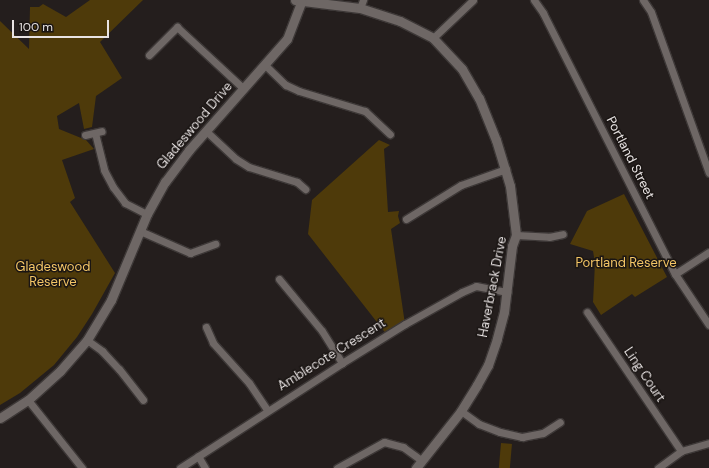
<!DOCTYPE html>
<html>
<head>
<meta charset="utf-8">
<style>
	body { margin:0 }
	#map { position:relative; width:709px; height:468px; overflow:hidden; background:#241e1d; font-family:"DM Sans",sans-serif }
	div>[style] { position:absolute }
	.green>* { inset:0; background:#4e3a0a; transform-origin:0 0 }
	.roads { filter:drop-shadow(1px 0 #3d3837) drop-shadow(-1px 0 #3d3837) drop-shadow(0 1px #3d3837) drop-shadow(0 -1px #3d3837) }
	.minor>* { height:7px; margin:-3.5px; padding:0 3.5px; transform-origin:3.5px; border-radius:3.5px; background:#6e6765 }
	.tertiary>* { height:9px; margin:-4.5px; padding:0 4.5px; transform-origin:4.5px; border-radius:4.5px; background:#6e6765 }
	span { translate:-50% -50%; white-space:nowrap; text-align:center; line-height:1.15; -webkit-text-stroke:3px #1a1513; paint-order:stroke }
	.street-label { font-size:13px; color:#e8e3e3 }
	.park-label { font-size:13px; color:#f4c666 }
	.scale { position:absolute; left:12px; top:20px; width:97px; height:18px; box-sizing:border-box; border:2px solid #e8e3e3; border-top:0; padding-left:5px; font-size:12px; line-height:14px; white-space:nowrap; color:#e8e3e3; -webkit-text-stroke:3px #1a1513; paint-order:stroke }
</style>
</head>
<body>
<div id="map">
	<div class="green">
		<div style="clip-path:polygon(90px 0,143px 0,100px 42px,122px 78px,96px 96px,92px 127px,84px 129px,79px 103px,57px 116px,59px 129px,86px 140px,94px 149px,62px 160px,75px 198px,70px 202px,115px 273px,92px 314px,77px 337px,54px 365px,20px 393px,0 405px,0 21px,29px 49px,30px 7px,39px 7px,43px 4px,66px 17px)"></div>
		<div style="clip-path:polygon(379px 140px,390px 145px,384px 149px,388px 212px,399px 211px,398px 216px,400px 223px,391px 229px,405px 324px,387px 335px,308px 234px,312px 200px)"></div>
		<div style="clip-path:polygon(624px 194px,667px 277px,635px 297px,632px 294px,601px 315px,593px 302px,595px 263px,593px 251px,570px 244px,587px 211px)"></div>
		<div style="left:501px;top:443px;width:11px;height:25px;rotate:5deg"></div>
	</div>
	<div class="roads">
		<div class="minor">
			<div style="left:534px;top:0;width:16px;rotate:55deg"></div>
			<div style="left:543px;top:13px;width:292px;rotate:63.2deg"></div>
			<div style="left:675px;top:274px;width:61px;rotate:56.3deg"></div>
			<div style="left:643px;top:0;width:14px;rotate:56deg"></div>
			<div style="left:651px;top:12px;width:171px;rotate:70.2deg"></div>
			<div style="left:360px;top:8px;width:9px;rotate:-69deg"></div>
			<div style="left:433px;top:38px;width:55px;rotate:-43.5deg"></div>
			<div style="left:149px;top:55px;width:40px;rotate:-45deg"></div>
			<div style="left:177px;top:27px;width:91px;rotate:42.8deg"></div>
			<div style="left:265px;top:65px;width:29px;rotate:44deg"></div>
			<div style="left:286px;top:85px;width:14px;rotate:25deg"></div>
			<div style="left:299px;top:91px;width:69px;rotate:16.9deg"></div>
			<div style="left:365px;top:111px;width:34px;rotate:43deg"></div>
			<div style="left:206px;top:131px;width:41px;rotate:43deg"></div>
			<div style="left:236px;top:159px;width:15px;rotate:32deg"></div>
			<div style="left:249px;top:167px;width:50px;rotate:17.4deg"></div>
			<div style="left:297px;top:182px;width:11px;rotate:41deg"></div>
			<div style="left:95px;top:133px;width:38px;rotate:76deg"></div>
			<div style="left:104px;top:170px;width:19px;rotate:62deg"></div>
			<div style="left:113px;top:187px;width:20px;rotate:53deg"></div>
			<div style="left:125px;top:203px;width:25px;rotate:27deg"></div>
			<div style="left:85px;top:135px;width:17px;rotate:-13deg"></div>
			<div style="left:406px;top:219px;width:65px;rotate:-31.7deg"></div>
			<div style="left:461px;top:185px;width:48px;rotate:-19.6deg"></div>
			<div style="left:140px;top:231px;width:55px;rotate:23.7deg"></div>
			<div style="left:190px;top:253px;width:27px;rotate:-20deg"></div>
			<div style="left:516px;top:235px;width:33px;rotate:3deg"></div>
			<div style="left:549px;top:237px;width:14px;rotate:-12deg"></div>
			<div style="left:675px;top:274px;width:40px;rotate:-32.9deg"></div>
			<div style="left:279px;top:279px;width:67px;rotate:50.4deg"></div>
			<div style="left:322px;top:331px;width:38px;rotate:58deg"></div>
			<div style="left:587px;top:312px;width:168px;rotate:55.9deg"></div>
			<div style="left:206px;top:327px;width:17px;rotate:66deg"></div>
			<div style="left:213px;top:343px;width:54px;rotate:48deg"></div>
			<div style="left:249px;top:383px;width:32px;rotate:56deg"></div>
			<div style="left:87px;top:340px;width:19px;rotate:36deg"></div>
			<div style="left:102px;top:351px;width:25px;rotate:47deg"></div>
			<div style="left:119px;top:369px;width:39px;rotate:52deg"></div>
			<div style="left:28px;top:400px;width:87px;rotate:51.5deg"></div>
			<div style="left:461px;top:411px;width:22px;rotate:36deg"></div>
			<div style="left:479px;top:424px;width:22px;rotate:21deg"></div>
			<div style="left:500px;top:432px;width:23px;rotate:13deg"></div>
			<div style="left:522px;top:437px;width:21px;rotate:-11deg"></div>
			<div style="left:543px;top:433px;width:20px;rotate:-33deg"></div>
			<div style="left:198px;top:456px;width:14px;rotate:60deg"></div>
			<div style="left:180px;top:468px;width:193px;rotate:-32.9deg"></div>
			<div style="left:342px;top:363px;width:74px;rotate:-31.8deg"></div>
			<div style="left:405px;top:324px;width:65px;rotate:-29.3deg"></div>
			<div style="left:462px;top:292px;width:15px;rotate:-23deg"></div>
			<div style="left:476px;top:286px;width:32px;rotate:11deg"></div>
			<div style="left:337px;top:468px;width:54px;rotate:-29deg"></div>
			<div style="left:384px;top:442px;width:20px;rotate:15deg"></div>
			<div style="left:403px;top:447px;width:22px;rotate:36deg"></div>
			<div style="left:658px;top:468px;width:29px;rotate:-36deg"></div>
			<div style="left:681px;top:451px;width:29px;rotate:-16deg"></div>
		</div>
		<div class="tertiary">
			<div style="left:295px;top:0;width:65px;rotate:7deg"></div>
			<div style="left:360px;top:8px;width:42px;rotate:18deg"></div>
			<div style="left:400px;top:21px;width:37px;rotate:27deg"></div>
			<div style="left:433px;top:38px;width:42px;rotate:46.9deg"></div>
			<div style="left:462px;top:69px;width:34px;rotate:60deg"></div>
			<div style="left:479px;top:98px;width:45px;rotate:68deg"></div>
			<div style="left:496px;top:140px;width:48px;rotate:73.1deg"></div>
			<div style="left:510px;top:186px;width:49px;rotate:83deg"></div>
			<div style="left:516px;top:235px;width:12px;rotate:110deg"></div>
			<div style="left:512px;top:246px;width:66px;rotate:96.9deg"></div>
			<div style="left:504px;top:312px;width:28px;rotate:105deg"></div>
			<div style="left:497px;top:339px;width:28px;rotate:109deg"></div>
			<div style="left:488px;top:365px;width:23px;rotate:119deg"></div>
			<div style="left:477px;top:385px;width:31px;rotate:122deg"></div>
			<div style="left:461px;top:411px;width:73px;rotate:128.3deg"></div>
			<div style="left:0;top:418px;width:33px;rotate:-33deg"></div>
			<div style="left:28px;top:400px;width:43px;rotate:-42.2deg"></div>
			<div style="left:60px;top:371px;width:41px;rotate:-48.9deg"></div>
			<div style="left:87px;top:340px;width:47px;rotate:-59deg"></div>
			<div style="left:111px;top:300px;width:93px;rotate:-67.3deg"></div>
			<div style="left:147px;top:214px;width:37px;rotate:-61deg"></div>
			<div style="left:165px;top:182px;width:40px;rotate:-53deg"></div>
			<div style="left:189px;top:150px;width:148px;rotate:-48.6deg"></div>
			<div style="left:287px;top:39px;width:40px;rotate:-69deg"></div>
		</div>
	</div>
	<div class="street-label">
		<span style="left:195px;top:126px;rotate:-50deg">Gladeswood Drive</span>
		<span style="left:630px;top:158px;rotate:63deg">Portland Street</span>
		<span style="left:493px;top:287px;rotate:-79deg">Haverbrack Drive</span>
		<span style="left:332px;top:355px;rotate:-32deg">Amblecote Crescent</span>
		<span style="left:644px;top:375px;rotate:56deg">Ling Court</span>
	</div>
	<div class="park-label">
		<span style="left:626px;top:263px">Portland Reserve</span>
		<span style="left:53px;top:275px">Gladeswood<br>Reserve</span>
	</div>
	<div class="scale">100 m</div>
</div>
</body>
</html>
